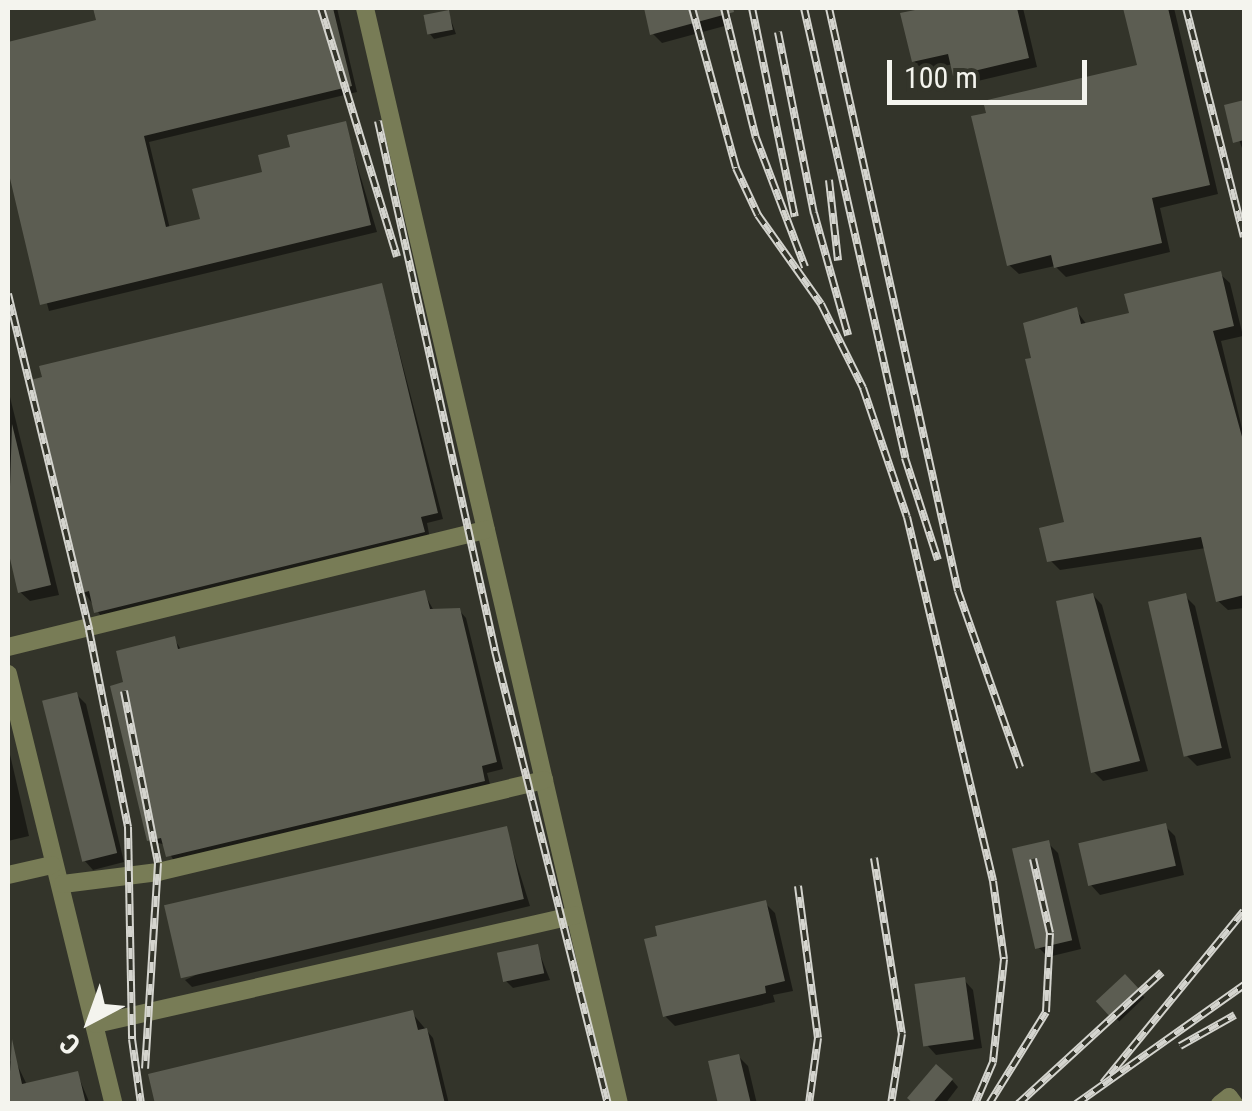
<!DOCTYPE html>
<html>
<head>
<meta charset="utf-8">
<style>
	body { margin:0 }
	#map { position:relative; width:1252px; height:1111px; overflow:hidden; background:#33342a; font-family:"Roboto Condensed",sans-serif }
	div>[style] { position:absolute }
	.shadow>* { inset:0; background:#0007; transform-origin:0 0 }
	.building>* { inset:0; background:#5c5d52; transform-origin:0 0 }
	.minor>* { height:18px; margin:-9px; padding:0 9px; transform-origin:9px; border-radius:9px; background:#787c56 }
	.rail>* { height:8px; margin-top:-4px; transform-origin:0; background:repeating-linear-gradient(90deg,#33342a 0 11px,#d4d4ce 0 22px); box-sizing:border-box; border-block:2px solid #d4d4ce }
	span { translate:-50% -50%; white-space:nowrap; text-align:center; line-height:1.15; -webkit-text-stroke:8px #33342a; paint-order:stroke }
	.frame { position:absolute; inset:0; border:10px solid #f4f4ee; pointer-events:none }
	.north { position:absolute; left:40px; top:971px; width:100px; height:100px; -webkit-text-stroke:8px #33342a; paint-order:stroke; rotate:221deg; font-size:28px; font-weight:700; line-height:40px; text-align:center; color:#f4f4ee }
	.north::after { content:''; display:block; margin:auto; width:35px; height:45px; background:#f4f4ee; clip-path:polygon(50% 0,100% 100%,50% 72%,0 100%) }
	.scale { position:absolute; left:887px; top:60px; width:200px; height:45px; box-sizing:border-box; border:5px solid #f4f4ee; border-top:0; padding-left:12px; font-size:30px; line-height:35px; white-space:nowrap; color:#f4f4ee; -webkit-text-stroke:8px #33342a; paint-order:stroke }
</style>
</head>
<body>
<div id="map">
	<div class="shadow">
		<div style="clip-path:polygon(96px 8px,337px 8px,357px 92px,149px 142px,170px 229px,203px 221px,293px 149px,345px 124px,377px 232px,49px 311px,8px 160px,8px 79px,14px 77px,8px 44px,99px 22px)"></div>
		<div style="clip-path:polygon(646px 8px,729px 8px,732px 24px,662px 43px,652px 33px)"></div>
		<div style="clip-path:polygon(936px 8px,1023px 8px,1037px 67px,965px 84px,953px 64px,924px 71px,914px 61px,903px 15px)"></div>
		<div style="clip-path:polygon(1126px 8px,1174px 8px,1218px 194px,1160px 208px,1170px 252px,1066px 277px,1055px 266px,1019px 274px,1009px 265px,1140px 67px)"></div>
		<div style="clip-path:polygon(448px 12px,456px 34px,434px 39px,430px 34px)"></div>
		<div style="clip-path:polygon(1244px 103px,1244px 148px,1242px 148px,1227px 107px)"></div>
		<div style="clip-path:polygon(1220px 274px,1230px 283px,1243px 336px,1221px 341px,1244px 437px,1244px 608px,1228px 610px,1218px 601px,1206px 548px,1060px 570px,1050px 560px,1067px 524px,1034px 359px,1076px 310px,1087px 325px,1132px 315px)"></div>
		<div style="clip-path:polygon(382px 286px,443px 519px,427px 523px,430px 539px,103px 619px,84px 592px)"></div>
		<div style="clip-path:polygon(8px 389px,59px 595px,30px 601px,20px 592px,8px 540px)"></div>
		<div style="clip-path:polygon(424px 593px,434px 611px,459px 610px,466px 618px,503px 769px,487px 773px,491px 788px,175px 863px,165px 845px,150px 840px,126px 684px,174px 639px,182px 651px)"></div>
		<div style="clip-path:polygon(1093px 595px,1102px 605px,1148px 771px,1103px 781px,1093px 771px)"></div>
		<div style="clip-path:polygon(1185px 596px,1195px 606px,1231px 758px,1197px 766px,1187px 756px)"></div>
		<div style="clip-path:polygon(76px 694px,86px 704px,124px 862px,93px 870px,84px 860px)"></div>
		<div style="clip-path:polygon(8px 746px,29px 836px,8px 841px)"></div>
		<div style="clip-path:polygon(1165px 826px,1175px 836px,1184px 875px,1100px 895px,1091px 885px)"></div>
		<div style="clip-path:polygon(506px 829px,530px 906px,192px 987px,185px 980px)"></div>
		<div style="clip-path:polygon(1048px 843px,1058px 853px,1081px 949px,1048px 957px,1038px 947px)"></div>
		<div style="clip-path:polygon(765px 903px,775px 913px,793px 991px,773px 995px,775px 1002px,675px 1026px,665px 1016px)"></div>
		<div style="clip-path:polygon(537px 947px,550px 980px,513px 988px,506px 981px)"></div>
		<div style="left:1125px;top:977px;width:28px;height:35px;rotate:46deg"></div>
		<div style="clip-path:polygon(964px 980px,973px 990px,982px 1048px,936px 1055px,927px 1045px)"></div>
		<div style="clip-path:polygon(412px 1013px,433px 1038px,449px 1104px,158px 1104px)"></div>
		<div style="clip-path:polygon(738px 1056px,748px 1066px,757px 1104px,720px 1104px)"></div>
		<div style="clip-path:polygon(15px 1060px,27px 1085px,77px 1073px,90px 1104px,8px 1104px,8px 1062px)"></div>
		<div style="clip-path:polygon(952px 1080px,958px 1087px,945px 1104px,916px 1104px)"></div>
	</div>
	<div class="building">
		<div style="clip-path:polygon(93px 8px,333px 8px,352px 86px,144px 136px,166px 227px,200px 219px,192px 189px,262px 172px,258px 155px,290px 147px,287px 135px,346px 121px,371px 225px,40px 305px,8px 170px,8px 42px,96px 20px)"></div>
		<div style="clip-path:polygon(644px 8px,733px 8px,734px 12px,650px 35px)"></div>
		<div style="clip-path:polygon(925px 8px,1017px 8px,1029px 58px,953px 76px,948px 54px,912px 62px,900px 13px)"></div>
		<div style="clip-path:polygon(1123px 8px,1168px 8px,1210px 185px,1152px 198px,1162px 243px,1054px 268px,1051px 255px,1007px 266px,971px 116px,986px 113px,983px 101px,1137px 65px)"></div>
		<div style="left:449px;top:10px;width:20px;height:26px;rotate:79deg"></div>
		<div style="clip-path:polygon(1244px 100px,1244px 140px,1233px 143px,1224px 105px)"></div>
		<div style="clip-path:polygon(1221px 271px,1234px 326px,1213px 331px,1244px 444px,1244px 595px,1216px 602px,1201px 537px,1047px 562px,1039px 528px,1064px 522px,1025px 359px,1031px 358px,1023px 323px,1077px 307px,1081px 324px,1129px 313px,1124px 294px)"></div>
		<div style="clip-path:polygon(382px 283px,438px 513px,421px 517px,425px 532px,94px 613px,89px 591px,82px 593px,31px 380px,42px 377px,39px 366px)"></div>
		<div style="clip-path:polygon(12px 424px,51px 585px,18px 593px,8px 550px)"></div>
		<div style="clip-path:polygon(425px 590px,430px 609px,460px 608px,497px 762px,482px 766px,485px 781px,166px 857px,161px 838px,147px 841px,110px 686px,123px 682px,116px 651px,175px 636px,178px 649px)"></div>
		<div style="clip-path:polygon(1093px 593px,1140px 761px,1091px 773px,1056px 601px)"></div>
		<div style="left:1186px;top:593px;width:159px;height:39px;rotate:77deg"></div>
		<div style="left:77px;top:692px;width:166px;height:36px;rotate:76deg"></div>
		<div style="left:1166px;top:823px;width:44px;height:90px;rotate:77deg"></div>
		<div style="left:507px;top:826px;width:75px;height:352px;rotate:77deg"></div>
		<div style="left:1049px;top:840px;width:103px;height:38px;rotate:77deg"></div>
		<div style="clip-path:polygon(766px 900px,785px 981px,765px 986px,766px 993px,663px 1017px,644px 939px,657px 936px,655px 926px)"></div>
		<div style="left:538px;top:944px;width:30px;height:42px;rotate:78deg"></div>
		<div style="left:1125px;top:974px;width:21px;height:40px;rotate:47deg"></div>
		<div style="left:965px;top:977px;width:63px;height:51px;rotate:82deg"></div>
		<div style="clip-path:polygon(413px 1010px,418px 1030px,427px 1028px,445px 1104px,155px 1104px,148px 1074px)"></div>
		<div style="clip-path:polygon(12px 1039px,22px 1084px,78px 1071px,86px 1104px,8px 1104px)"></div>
		<div style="clip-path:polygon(739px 1054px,751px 1104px,718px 1104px,708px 1061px)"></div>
		<div style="clip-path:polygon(936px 1064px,953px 1079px,932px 1104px,914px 1104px,907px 1098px)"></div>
	</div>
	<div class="minor">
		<div style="left:365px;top:8px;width:1125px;rotate:76.95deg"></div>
		<div style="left:8px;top:647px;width:492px;rotate:-13.8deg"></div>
		<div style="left:8px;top:674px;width:443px;rotate:76.2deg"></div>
		<div style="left:8px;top:875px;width:45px;rotate:-12.8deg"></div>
		<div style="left:63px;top:884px;width:96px;rotate:-7.2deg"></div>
		<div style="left:158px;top:872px;width:397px;rotate:-13.4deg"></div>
		<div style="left:96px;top:1024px;width:491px;rotate:-12.8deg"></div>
		<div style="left:1220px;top:1104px;width:11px;rotate:-38deg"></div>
		<div style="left:1229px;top:1097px;width:9px;rotate:54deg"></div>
	</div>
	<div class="rail">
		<div style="left:321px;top:8px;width:260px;rotate:73deg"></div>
		<div style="left:692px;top:8px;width:166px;rotate:74.6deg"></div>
		<div style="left:736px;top:168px;width:52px;rotate:64.9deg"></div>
		<div style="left:758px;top:215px;width:109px;rotate:54.7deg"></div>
		<div style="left:821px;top:304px;width:94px;rotate:63.4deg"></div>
		<div style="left:863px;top:388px;width:136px;rotate:71.2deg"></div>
		<div style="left:907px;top:517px;width:374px;rotate:76.7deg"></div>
		<div style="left:993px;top:881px;width:79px;rotate:82deg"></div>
		<div style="left:1004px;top:959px;width:104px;rotate:96.1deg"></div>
		<div style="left:993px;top:1062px;width:46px;rotate:113.2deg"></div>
		<div style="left:724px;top:8px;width:134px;rotate:76.2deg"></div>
		<div style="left:756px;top:138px;width:138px;rotate:69.2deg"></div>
		<div style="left:752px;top:8px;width:213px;rotate:78.4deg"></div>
		<div style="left:804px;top:8px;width:461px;rotate:77.3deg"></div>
		<div style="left:905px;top:458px;width:107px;rotate:72.1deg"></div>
		<div style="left:829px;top:8px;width:597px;rotate:77.52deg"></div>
		<div style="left:958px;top:591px;width:187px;rotate:70.6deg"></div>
		<div style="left:1186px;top:8px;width:236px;rotate:75.8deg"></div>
		<div style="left:778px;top:32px;width:185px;rotate:78.8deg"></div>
		<div style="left:814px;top:213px;width:127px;rotate:74.4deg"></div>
		<div style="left:378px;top:121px;width:543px;rotate:77.55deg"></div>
		<div style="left:495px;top:651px;width:467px;rotate:76deg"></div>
		<div style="left:829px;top:180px;width:81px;rotate:83.6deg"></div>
		<div style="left:8px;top:294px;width:346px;rotate:76.4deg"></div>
		<div style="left:89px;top:630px;width:201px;rotate:78.8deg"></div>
		<div style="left:128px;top:827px;width:212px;rotate:88.9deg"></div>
		<div style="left:132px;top:1039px;width:66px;rotate:82.1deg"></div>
		<div style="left:124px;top:691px;width:175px;rotate:78.8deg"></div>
		<div style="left:158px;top:863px;width:206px;rotate:93.6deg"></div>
		<div style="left:874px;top:858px;width:178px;rotate:81deg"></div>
		<div style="left:902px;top:1034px;width:71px;rotate:98.9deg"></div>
		<div style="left:798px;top:886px;width:153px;rotate:82.5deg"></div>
		<div style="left:818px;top:1038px;width:67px;rotate:97.8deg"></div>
		<div style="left:1180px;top:1046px;width:63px;rotate:-29.4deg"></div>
		<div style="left:1103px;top:1083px;width:222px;rotate:-50.7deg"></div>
		<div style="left:989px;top:1104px;width:108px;rotate:-58.2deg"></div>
		<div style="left:1046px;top:1012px;width:79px;rotate:-87.1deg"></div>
		<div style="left:1050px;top:933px;width:76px;rotate:-102.9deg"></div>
		<div style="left:1018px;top:1104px;width:195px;rotate:-42.5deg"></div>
		<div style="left:1076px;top:1104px;width:206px;rotate:-35.3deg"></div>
	</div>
	<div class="frame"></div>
	<div class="north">С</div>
	<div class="scale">100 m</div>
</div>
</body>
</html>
